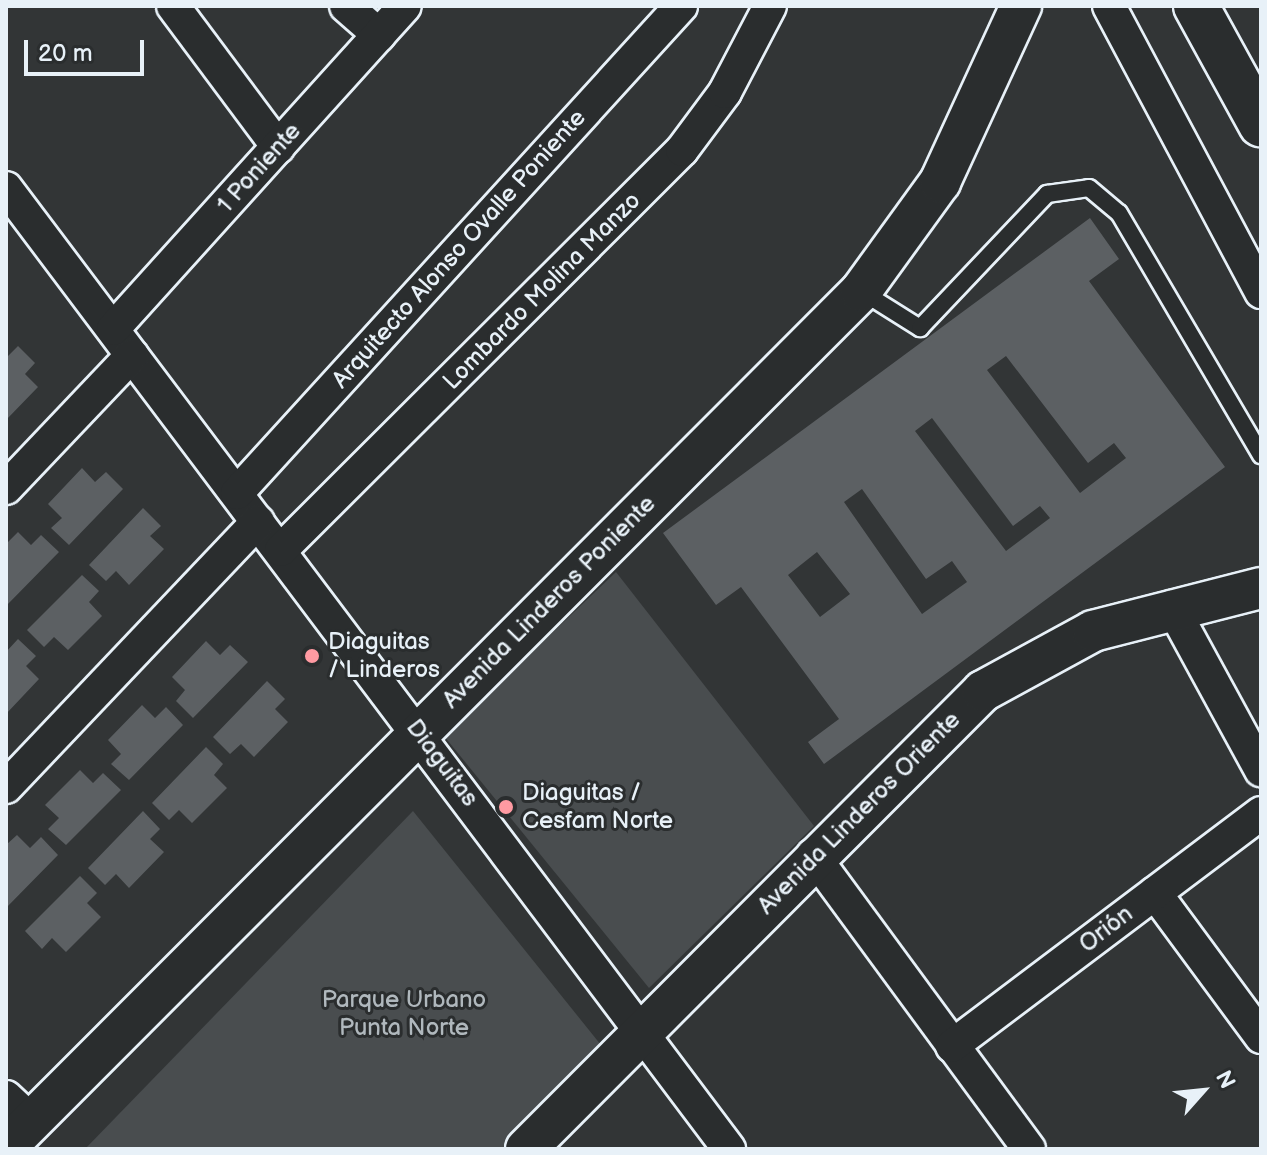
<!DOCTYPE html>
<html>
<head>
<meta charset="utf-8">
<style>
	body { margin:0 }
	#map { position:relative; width:1267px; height:1155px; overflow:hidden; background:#323536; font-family:"Balsamiq Sans",sans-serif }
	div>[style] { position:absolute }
	.green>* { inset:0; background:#494d4f }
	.building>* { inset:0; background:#5c6063 }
	.roads { filter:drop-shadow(2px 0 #e8f1f8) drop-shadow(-2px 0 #e8f1f8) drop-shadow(0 2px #e8f1f8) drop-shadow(0 -2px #e8f1f8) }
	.service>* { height:16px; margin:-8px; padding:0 8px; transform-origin:8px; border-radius:8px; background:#2a2d2e }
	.minor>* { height:32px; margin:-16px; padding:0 16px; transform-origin:16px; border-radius:16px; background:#2a2d2e }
	.tertiary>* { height:40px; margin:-20px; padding:0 20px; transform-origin:20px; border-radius:20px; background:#2a2d2e }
	.trunk>* { height:44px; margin:-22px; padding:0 22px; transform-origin:22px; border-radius:22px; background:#2a2d2e }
	.dots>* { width:22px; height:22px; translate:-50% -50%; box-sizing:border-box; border:4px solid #2a2d2e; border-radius:50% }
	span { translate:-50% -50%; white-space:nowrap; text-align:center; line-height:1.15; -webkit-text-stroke:6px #2a2d2e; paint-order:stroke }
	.street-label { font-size:24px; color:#e8f1f8 }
	.poi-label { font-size:24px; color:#e8f1f8 }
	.left { translate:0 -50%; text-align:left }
	.park-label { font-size:24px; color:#b0b8bd }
	.frame { position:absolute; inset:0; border:8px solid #e8f1f8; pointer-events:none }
	.north { position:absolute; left:1163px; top:1051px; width:80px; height:80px; -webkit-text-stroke:6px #2a2d2e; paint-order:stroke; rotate:63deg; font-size:22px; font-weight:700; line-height:32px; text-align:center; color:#e8f1f8 }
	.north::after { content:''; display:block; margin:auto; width:28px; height:36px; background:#e8f1f8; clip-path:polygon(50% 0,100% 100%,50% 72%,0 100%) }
	.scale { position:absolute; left:24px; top:40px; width:120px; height:36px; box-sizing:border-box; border:4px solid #e8f1f8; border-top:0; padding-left:10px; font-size:24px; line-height:28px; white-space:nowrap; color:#e8f1f8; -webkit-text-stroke:6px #2a2d2e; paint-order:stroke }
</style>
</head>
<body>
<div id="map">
	<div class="green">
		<div style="clip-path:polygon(616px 572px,814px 826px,649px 988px,444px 736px)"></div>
		<div style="clip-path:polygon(413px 811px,605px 1050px,502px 1149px,85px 1149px)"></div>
	</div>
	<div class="building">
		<div style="clip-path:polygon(evenodd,1090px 218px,1119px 259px,1089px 281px,1225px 467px,824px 764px,808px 742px,839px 719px,741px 587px,716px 605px,663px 533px,1090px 218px,1006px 356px,1088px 463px,1114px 443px,1126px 458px,1080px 493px,987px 370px,1006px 356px,1090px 218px,932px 418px,1013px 526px,1040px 506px,1050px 518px,1006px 551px,915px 431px,932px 418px,1090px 218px,862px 489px,926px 579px,952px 561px,967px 582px,922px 614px,844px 502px,862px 489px,1090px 218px,817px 552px,850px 594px,820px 617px,788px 575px,817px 552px)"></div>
		<div style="clip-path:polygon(18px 346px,35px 363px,25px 374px,38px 387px,6px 420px,6px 358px)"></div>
		<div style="clip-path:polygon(82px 468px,95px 482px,106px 472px,123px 489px,69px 545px,51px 528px,62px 518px,48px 504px)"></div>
		<div style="clip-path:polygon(143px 508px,161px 526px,150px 536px,164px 549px,129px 585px,116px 571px,106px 581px,89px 565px)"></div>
		<div style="clip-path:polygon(18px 532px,31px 545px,41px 535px,59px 552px,6px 606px,6px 544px)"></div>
		<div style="clip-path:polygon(82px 575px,99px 591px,89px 602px,102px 616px,68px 650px,54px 637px,44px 647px,27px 630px)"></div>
		<div style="clip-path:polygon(18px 639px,36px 656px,26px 666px,39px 679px,6px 714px,6px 652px)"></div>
		<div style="clip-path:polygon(206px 641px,220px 655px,230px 645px,248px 662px,193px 718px,176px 701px,185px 690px,172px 677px)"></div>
		<div style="clip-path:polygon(267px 681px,285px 699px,275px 709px,288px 722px,254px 757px,241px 744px,230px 754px,213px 737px)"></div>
		<div style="clip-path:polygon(142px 705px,155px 718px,166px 707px,183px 725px,129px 780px,111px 764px,121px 754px,108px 740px)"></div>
		<div style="clip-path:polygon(206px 747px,223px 764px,214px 775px,227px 788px,192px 823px,179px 810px,169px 820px,152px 803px)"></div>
		<div style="clip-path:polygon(80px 770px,93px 783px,103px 773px,121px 790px,66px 845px,48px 829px,59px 818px,45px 805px)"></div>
		<div style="clip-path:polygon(143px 811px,160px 829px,150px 839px,164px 852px,129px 888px,116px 874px,105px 885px,88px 868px)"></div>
		<div style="clip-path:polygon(17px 835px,30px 848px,41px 837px,58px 855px,6px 908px,6px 845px)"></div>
		<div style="clip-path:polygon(80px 876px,97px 893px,87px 903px,101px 917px,66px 952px,52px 938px,42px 949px,25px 931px)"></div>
	</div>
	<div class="roads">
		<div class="service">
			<div style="left:861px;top:291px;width:70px;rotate:32.1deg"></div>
			<div style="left:920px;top:328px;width:185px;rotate:-46.5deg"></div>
			<div style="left:1047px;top:194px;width:42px;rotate:-8.1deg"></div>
			<div style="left:1089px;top:188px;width:39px;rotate:40deg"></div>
			<div style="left:1119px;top:213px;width:281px;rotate:59.6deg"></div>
		</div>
		<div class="minor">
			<div style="left:173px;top:6px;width:176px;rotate:53.3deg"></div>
			<div style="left:346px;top:6px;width:44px;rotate:41.3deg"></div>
			<div style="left:1109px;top:6px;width:324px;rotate:62deg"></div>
			<div style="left:6px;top:188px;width:1203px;rotate:53.04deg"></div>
			<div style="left:113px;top:329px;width:435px;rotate:-47.9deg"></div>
			<div style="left:6px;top:488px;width:183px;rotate:-46.5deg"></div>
			<div style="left:237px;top:493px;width:659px;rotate:-47.64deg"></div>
			<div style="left:281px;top:550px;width:566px;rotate:-44.93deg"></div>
			<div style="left:682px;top:150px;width:72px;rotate:-53.4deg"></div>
			<div style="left:725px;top:92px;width:97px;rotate:-62.4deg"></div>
			<div style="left:1172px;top:607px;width:186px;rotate:61.4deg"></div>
			<div style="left:6px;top:787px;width:366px;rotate:-46.5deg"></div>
			<div style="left:813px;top:855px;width:365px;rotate:53.7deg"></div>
			<div style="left:1155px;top:893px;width:179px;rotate:53.6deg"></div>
			<div style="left:952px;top:1046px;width:387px;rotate:-37deg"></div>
			<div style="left:6px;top:1097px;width:35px;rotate:43deg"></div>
		</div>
		<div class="tertiary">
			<div style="left:6px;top:1147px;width:1210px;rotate:-45.03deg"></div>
			<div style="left:861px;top:291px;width:135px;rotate:-54.1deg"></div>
			<div style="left:940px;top:182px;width:194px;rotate:-65.3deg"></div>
			<div style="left:526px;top:1149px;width:647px;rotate:-45.06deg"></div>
			<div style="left:983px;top:691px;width:125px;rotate:-28.6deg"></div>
			<div style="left:1093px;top:631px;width:173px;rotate:-14.4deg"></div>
		</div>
		<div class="trunk">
			<div style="left:1196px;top:6px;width:135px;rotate:61.2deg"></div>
		</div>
	</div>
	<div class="dots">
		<div style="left:312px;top:656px;background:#ff9aa2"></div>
		<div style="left:506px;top:807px;background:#ff9aa2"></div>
	</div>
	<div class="street-label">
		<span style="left:259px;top:168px;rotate:-48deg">1 Poniente</span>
		<span style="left:459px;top:249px;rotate:-48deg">Arquitecto Alonso Ovalle Poniente</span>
		<span style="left:542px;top:291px;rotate:-45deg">Lombardo Molina Manzo</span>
		<span style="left:549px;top:602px;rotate:-45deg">Avenida Linderos Poniente</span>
		<span style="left:442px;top:763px;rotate:53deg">Diaguitas</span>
		<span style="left:859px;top:813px;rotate:-45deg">Avenida Linderos Oriente</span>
		<span style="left:1106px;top:929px;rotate:-37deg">Orión</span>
	</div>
	<div class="poi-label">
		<span class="left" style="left:328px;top:656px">Diaguitas<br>/ Linderos</span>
		<span class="left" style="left:522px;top:807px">Diaguitas /<br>Cesfam Norte</span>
	</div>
	<div class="park-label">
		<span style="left:404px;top:1014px">Parque Urbano<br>Punta Norte</span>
	</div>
	<div class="frame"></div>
	<div class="north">N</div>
	<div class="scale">20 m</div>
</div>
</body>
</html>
